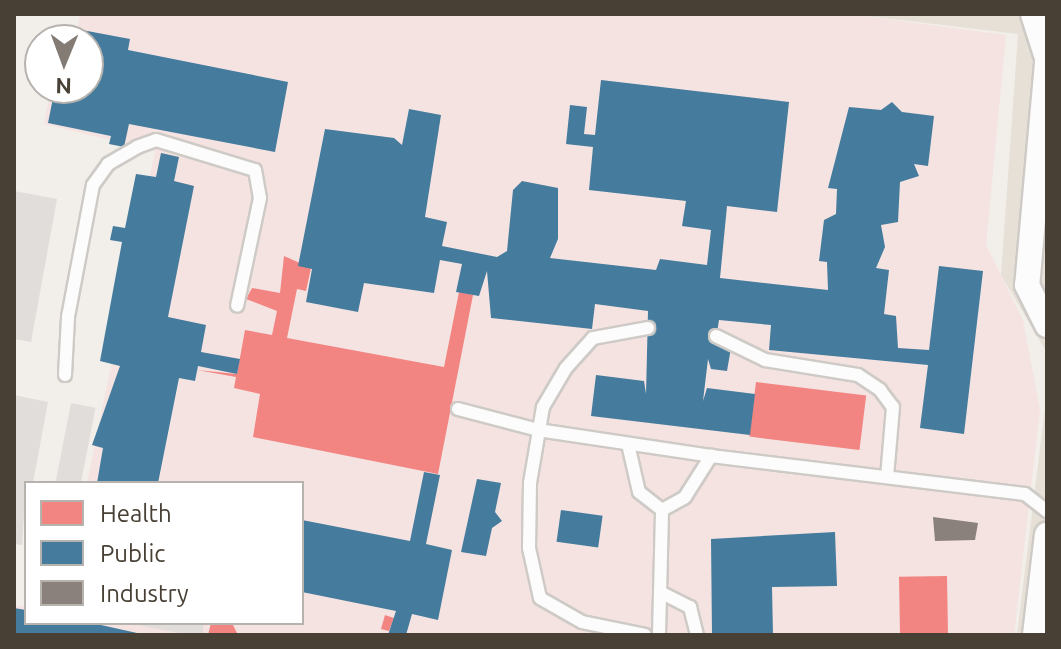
<!DOCTYPE html>
<html>
<head>
<meta charset="utf-8">
<style>
	body { margin:0 }
	#map { position:relative; width:1061px; height:649px; overflow:hidden; background:#f2eeea; font-family:Ubuntu,sans-serif }
	div>[style] { position:absolute }
	.residential>* { inset:0; background:#e6e0d7 }
	.medical>* { inset:0; background:#f4e3e1 }
	.parking>* { inset:0; background:#e1ddda; transform-origin:0 0 }
	.health>* { inset:0; background:#f28482; transform-origin:0 0 }
	.public>* { inset:0; background:#457b9d; transform-origin:0 0 }
	.industry>* { inset:0; background:#8a817c }
	.roads { filter:drop-shadow(2px 0 #cecac6) drop-shadow(-2px 0 #cecac6) drop-shadow(0 2px #cecac6) drop-shadow(0 -2px #cecac6) }
	.lane>* { height:12px; margin:-6px; padding:0 6px; transform-origin:6px; border-radius:6px; background:#fdfcfc }
	.street>* { height:24px; margin:-12px; padding:0 12px; transform-origin:12px; border-radius:12px; background:#fdfcfc }
	span { translate:-50% -50%; white-space:nowrap; text-align:center; line-height:1.15; -webkit-text-stroke:8px #fff; paint-order:stroke }
	.frame { position:absolute; inset:0; border:16px solid #483f35; pointer-events:none }
	.legend { position:absolute; left:24px; top:481px; width:280px; height:144px; box-sizing:border-box; background:#fff; border:2px solid #b6b2ae; margin:0; padding:10px 14px; list-style:none; font-size:24px; color:#483f35 }
	.legend li { display:flex; align-items:center; gap:16px; height:40px }
	.legend b { width:40px; border:2px solid #b6b2ae }
	.north { position:absolute; left:24px; top:24px; width:80px; height:80px; box-sizing:border-box; background:#fff; border:2px solid #b6b2ae; border-radius:50%; rotate:181deg; font-size:22px; font-weight:700; line-height:32px; text-align:center; color:#483f35 }
	.north::after { content:''; display:block; margin:auto; width:28px; height:36px; background:#847c74; clip-path:polygon(50% 0,100% 100%,50% 72%,0 100%) }
</style>
</head>
<body>
<div id="map">
	<div class="residential">
		<div style="clip-path:polygon(850px 14px,1047px 14px,1047px 353px,1001px 275px,1018px 34px)"></div>
		<div style="clip-path:polygon(1047px 392px,1047px 635px,1017px 635px)"></div>
	</div>
	<div class="medical">
		<div style="clip-path:polygon(80px 14px,849px 14px,1006px 35px,986px 245px,1023px 320px,1040px 410px,1014px 635px,14px 635px,14px 605px,26px 607px,26px 623px,302px 623px,302px 483px,87px 483px,155px 151px,44px 124px,51px 88px,88px 88px,88px 40px,60px 40px,63px 25px,78px 27px)"></div>
	</div>
	<div class="parking">
		<div style="clip-path:polygon(14px 191px,57px 199px,31px 342px,14px 339px)"></div>
		<div style="clip-path:polygon(14px 395px,48px 402px,33px 483px,26px 483px,22px 545px,14px 544px)"></div>
		<div style="left:71px;top:403px;width:25px;height:81px;rotate:11deg"></div>
		<div style="clip-path:polygon(127px 623px,204px 623px,202px 635px,190px 635px)"></div>
	</div>
	<div class="health">
		<div style="clip-path:polygon(284px 256px,311px 268px,306px 291px,297px 289px,287px 338px,444px 367px,459px 292px,473px 295px,438px 474px,253px 437px,260px 394px,234px 388px,236px 377px,197px 370px,237px 374px,245px 330px,272px 335px,277px 311px,246px 299px,252px 288px,280px 293px)"></div>
		<div style="left:756px;top:382px;width:111px;height:55px;rotate:7deg"></div>
		<div style="left:947px;top:576px;width:59px;height:48px;rotate:89deg"></div>
		<div style="clip-path:polygon(385px 615px,394px 618px,389px 631px,381px 629px)"></div>
		<div style="clip-path:polygon(211px 623px,232px 623px,238px 635px,208px 635px)"></div>
	</div>
	<div class="public">
		<div style="clip-path:polygon(66px 27px,130px 39px,128px 50px,288px 82px,275px 152px,129px 124px,124px 147px,109px 144px,111px 136px,48px 123px,55px 88px,88px 88px,88px 40px,64px 40px)"></div>
		<div style="clip-path:polygon(601px 80px,789px 102px,777px 212px,727px 206px,720px 278px,828px 290px,827px 262px,819px 261px,824px 220px,836px 214px,837px 189px,828px 188px,849px 107px,881px 110px,892px 102px,902px 112px,934px 116px,928px 166px,914px 164px,919px 176px,900px 182px,898px 222px,881px 225px,885px 247px,876px 268px,889px 270px,884px 314px,896px 316px,898px 348px,929px 350px,939px 266px,983px 271px,964px 434px,920px 428px,928px 365px,769px 350px,771px 325px,719px 320px,715px 345px,731px 348px,727px 371px,711px 369px,708px 359px,703px 401px,707px 388px,755px 394px,750px 435px,591px 416px,596px 375px,644px 381px,646px 394px,648px 311px,595px 304px,592px 329px,491px 318px,487px 271px,479px 296px,456px 292px,462px 264px,440px 260px,434px 293px,364px 283px,358px 312px,306px 302px,312px 269px,298px 266px,325px 129px,394px 138px,402px 145px,409px 109px,441px 115px,425px 217px,447px 222px,442px 246px,497px 257px,507px 251px,513px 190px,522px 181px,558px 188px,558px 239px,550px 258px,656px 270px,660px 259px,707px 265px,711px 230px,682px 226px,686px 201px,589px 190px,593px 147px,566px 144px,570px 105px,587px 107px,584px 134px,595px 135px)"></div>
		<div style="clip-path:polygon(161px 153px,179px 157px,174px 181px,194px 186px,168px 317px,206px 325px,201px 352px,240px 359px,237px 374px,198px 366px,195px 381px,179px 378px,158px 483px,97px 483px,103px 448px,92px 445px,120px 366px,100px 361px,122px 242px,110px 240px,113px 226px,125px 228px,136px 174px,156px 177px)"></div>
		<div style="clip-path:polygon(424px 472px,440px 475px,426px 544px,452px 550px,438px 620px,412px 614px,406px 635px,388px 635px,396px 611px,302px 592px,302px 520px,410px 541px)"></div>
		<div style="clip-path:polygon(477px 479px,501px 483px,495px 512px,502px 521px,492px 528px,486px 556px,461px 552px)"></div>
		<div style="left:561px;top:510px;width:42px;height:32px;rotate:8deg"></div>
		<div style="clip-path:polygon(835px 532px,837px 586px,772px 587px,773px 635px,712px 635px,711px 539px)"></div>
		<div style="clip-path:polygon(14px 608px,26px 610px,26px 623px,92px 623px,146px 635px,14px 635px)"></div>
	</div>
	<div class="industry">
		<div style="clip-path:polygon(933px 517px,978px 523px,975px 540px,935px 541px)"></div>
	</div>
	<div class="roads">
		<div class="lane">
			<div style="left:716px;top:336px;width:55px;rotate:26.1deg"></div>
			<div style="left:765px;top:360px;width:94px;rotate:9.2deg"></div>
			<div style="left:858px;top:375px;width:27px;rotate:34deg"></div>
			<div style="left:880px;top:390px;width:21px;rotate:53deg"></div>
			<div style="left:893px;top:407px;width:70px;rotate:94.9deg"></div>
			<div style="left:65px;top:375px;width:58px;rotate:-87deg"></div>
			<div style="left:68px;top:317px;width:134px;rotate:-79.3deg"></div>
			<div style="left:93px;top:185px;width:26px;rotate:-54deg"></div>
			<div style="left:108px;top:164px;width:34px;rotate:-30deg"></div>
			<div style="left:137px;top:147px;width:20px;rotate:-20deg"></div>
			<div style="left:156px;top:140px;width:103px;rotate:16.9deg"></div>
			<div style="left:255px;top:170px;width:28px;rotate:80deg"></div>
			<div style="left:260px;top:198px;width:110px;rotate:102deg"></div>
			<div style="left:458px;top:409px;width:83px;rotate:14.7deg"></div>
			<div style="left:538px;top:430px;width:175px;rotate:8.5deg"></div>
			<div style="left:628px;top:444px;width:49px;rotate:77.1deg"></div>
			<div style="left:639px;top:492px;width:29px;rotate:38deg"></div>
			<div style="left:660px;top:592px;width:34px;rotate:27deg"></div>
			<div style="left:690px;top:607px;width:29px;rotate:76deg"></div>
			<div style="left:645px;top:635px;width:64px;rotate:-168.3deg"></div>
			<div style="left:582px;top:622px;width:48px;rotate:-150.3deg"></div>
			<div style="left:540px;top:598px;width:51px;rotate:-102.4deg"></div>
			<div style="left:529px;top:548px;width:65px;rotate:-89.1deg"></div>
			<div style="left:530px;top:483px;width:77px;rotate:-80.3deg"></div>
			<div style="left:543px;top:407px;width:45px;rotate:-59.5deg"></div>
			<div style="left:566px;top:368px;width:40px;rotate:-48deg"></div>
			<div style="left:593px;top:338px;width:56px;rotate:-10.3deg"></div>
			<div style="left:659px;top:635px;width:125px;rotate:-88.6deg"></div>
			<div style="left:662px;top:510px;width:26px;rotate:-29deg"></div>
			<div style="left:685px;top:497px;width:49px;rotate:-57.6deg"></div>
			<div style="left:711px;top:456px;width:316px;rotate:6.9deg"></div>
			<div style="left:1025px;top:494px;width:28px;rotate:38deg"></div>
		</div>
		<div class="street">
			<div style="left:1033px;top:14px;width:46px;rotate:72.3deg"></div>
			<div style="left:1047px;top:63px;width:223px;rotate:95.1deg"></div>
			<div style="left:1027px;top:285px;width:45px;rotate:63.4deg"></div>
			<div style="left:1035px;top:635px;width:101px;rotate:-83.2deg"></div>
		</div>
	</div>
	<div class="frame"></div>
	<ul class="legend">
	<li><b style="height:22px;background:#f28482"></b>Health</li>
	<li><b style="height:22px;background:#457b9d"></b>Public</li>
	<li><b style="height:22px;background:#8a817c"></b>Industry</li>
	</ul>
	<div class="north">N</div>
</div>
</body>
</html>
